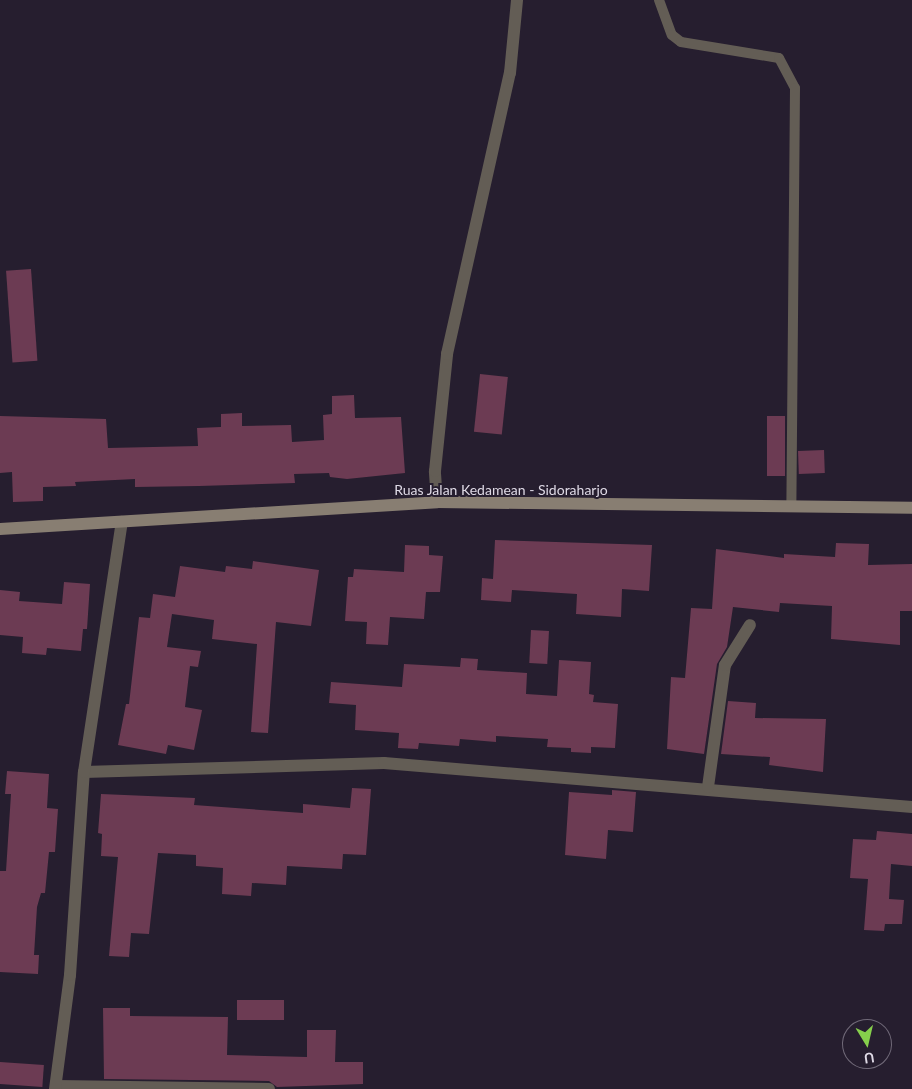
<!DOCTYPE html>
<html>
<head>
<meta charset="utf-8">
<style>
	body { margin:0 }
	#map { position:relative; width:912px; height:1089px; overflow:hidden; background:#261e2f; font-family:Lato,sans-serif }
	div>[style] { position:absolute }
	.building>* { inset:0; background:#6c3b53; transform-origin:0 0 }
	.lane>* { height:10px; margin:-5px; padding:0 5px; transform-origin:5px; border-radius:5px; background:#635d55 }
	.street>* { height:12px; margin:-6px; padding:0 6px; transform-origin:6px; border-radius:6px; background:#635d55 }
	.secondary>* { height:12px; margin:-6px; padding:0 6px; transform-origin:6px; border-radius:6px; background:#887e72 }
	span { translate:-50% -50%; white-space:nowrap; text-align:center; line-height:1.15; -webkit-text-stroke:4px #261e2f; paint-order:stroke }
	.street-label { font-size:14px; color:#dfdae6 }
	.north { position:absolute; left:842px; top:1019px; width:50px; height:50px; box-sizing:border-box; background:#261e2f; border:1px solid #706978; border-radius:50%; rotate:171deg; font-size:14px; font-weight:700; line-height:20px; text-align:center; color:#dfdae6 }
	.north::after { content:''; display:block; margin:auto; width:18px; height:22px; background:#86cf4c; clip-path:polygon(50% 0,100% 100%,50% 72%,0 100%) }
</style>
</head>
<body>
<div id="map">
	<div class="building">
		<div style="left:31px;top:269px;width:92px;height:25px;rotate:86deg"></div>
		<div style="left:480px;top:374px;width:28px;height:58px;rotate:6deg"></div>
		<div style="clip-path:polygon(354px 395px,355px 418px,401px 417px,405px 473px,347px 479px,330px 477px,329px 473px,294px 474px,295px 483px,199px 486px,135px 487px,135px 479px,75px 482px,76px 486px,43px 487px,43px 501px,13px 502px,12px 472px,0 473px,0 416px,106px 419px,108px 448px,198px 446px,197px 428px,221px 427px,221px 414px,242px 413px,242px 426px,291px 425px,292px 442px,324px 440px,323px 415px,332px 414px,332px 396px)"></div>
		<div style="left:767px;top:416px;width:18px;height:60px"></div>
		<div style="left:824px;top:450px;width:23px;height:26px;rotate:88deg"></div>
		<div style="clip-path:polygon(495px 540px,652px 545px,649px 591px,622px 589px,621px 617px,576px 614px,577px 594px,512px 590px,511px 602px,481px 600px,482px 578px,493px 579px)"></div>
		<div style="clip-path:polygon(836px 543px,869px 544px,868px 565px,912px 564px,912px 611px,900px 611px,900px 645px,831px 639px,832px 606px,780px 603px,779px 612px,733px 607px,727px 647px,717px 664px,704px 754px,667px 749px,671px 677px,685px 678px,691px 608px,712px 609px,716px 549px,784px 558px,784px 554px,835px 557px)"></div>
		<div style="clip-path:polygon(405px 545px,429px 546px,429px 555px,443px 556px,440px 592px,426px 592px,424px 619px,390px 617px,388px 645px,366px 644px,367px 622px,345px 621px,348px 577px,353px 577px,354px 569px,404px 572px)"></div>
		<div style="clip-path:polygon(253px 561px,319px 570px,311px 626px,276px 622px,268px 733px,251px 732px,257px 644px,212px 639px,214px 620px,172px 614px,167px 647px,201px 651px,198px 667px,190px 666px,185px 707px,202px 710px,194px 750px,168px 745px,166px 754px,118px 745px,126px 704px,129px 704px,139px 617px,150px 618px,153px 594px,175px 597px,180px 566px,225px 572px,226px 566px,252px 569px)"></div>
		<div style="clip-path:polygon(64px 582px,90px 584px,87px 629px,83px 629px,81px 651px,47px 648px,46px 655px,22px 653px,23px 637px,0 635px,0 590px,20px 592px,19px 601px,62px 604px)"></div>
		<div style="left:531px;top:630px;width:18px;height:33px;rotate:3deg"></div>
		<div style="clip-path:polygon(461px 658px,478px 659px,477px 670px,527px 673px,526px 694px,557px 696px,559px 660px,591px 662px,589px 694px,594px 695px,593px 702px,618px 704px,615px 748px,591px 747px,591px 753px,571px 752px,571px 748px,547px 747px,548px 739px,496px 736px,496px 742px,460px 739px,459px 746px,419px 743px,418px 749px,398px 748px,399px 733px,355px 730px,356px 705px,329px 703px,331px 682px,402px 687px,404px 664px,460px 667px)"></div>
		<div style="clip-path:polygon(728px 701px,756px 703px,755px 718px,826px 719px,823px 772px,769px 765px,770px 757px,721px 754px)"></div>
		<div style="clip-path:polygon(7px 771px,49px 774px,47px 808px,58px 809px,55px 852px,49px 852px,45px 893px,41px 893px,37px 907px,34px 955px,39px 955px,38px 974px,0 972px,0 871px,6px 871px,11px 794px,5px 794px)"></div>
		<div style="clip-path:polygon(352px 788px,371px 789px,366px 855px,343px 854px,342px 869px,287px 866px,286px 885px,252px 883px,251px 896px,222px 894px,223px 868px,196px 866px,196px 855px,158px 853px,149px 934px,131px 933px,129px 957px,109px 956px,118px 857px,101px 856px,102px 834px,98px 833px,101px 794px,195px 798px,194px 805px,303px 813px,303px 804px,350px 808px)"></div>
		<div style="clip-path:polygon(612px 790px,636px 792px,633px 832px,608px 830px,606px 859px,565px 855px,569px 792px,612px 795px)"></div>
		<div style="clip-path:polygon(877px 831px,912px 834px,912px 866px,891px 864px,889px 899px,904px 900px,902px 924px,885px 924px,884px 931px,864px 930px,868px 879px,850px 878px,853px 839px,876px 840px)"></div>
		<div style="left:237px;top:1000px;width:47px;height:20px"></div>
		<div style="clip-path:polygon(103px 1008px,130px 1008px,130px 1016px,228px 1017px,227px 1055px,307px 1057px,307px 1030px,336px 1030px,335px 1062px,363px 1062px,363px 1084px,277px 1087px,269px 1081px,104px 1079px)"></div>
		<div style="left:0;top:1062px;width:44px;height:22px;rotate:4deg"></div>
	</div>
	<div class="lane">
		<div style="left:659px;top:0;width:37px;rotate:70deg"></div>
		<div style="left:672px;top:35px;width:11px;rotate:38deg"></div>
		<div style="left:681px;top:42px;width:99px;rotate:9.3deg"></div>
		<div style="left:779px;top:58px;width:34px;rotate:62deg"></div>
		<div style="left:795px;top:88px;width:418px;rotate:90.5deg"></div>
	</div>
	<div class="street">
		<div style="left:437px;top:502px;width:31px;rotate:-94deg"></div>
		<div style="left:435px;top:471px;width:118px;rotate:-84.1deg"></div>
		<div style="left:447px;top:354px;width:288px;rotate:-77.4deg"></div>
		<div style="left:510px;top:73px;width:73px;rotate:-84.5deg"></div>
		<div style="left:84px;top:772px;width:300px;rotate:-1.7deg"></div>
		<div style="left:384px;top:763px;width:530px;rotate:4.76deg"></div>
		<div style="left:708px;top:787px;width:123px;rotate:-82.1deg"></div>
		<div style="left:725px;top:665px;width:47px;rotate:-58deg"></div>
		<div style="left:56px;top:1086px;width:213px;rotate:0.8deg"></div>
		<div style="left:55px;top:1089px;width:115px;rotate:-82.5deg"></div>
		<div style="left:70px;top:975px;width:203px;rotate:-86.1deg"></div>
		<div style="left:84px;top:772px;width:253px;rotate:-81.4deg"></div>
	</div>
	<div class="secondary">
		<div style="left:0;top:529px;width:438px;rotate:-3.5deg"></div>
		<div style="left:437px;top:502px;width:475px;rotate:0.7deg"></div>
	</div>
	<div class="street-label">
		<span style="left:501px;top:490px">Ruas Jalan Kedamean - Sidoraharjo</span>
	</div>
	<div class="north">U</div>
</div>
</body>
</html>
